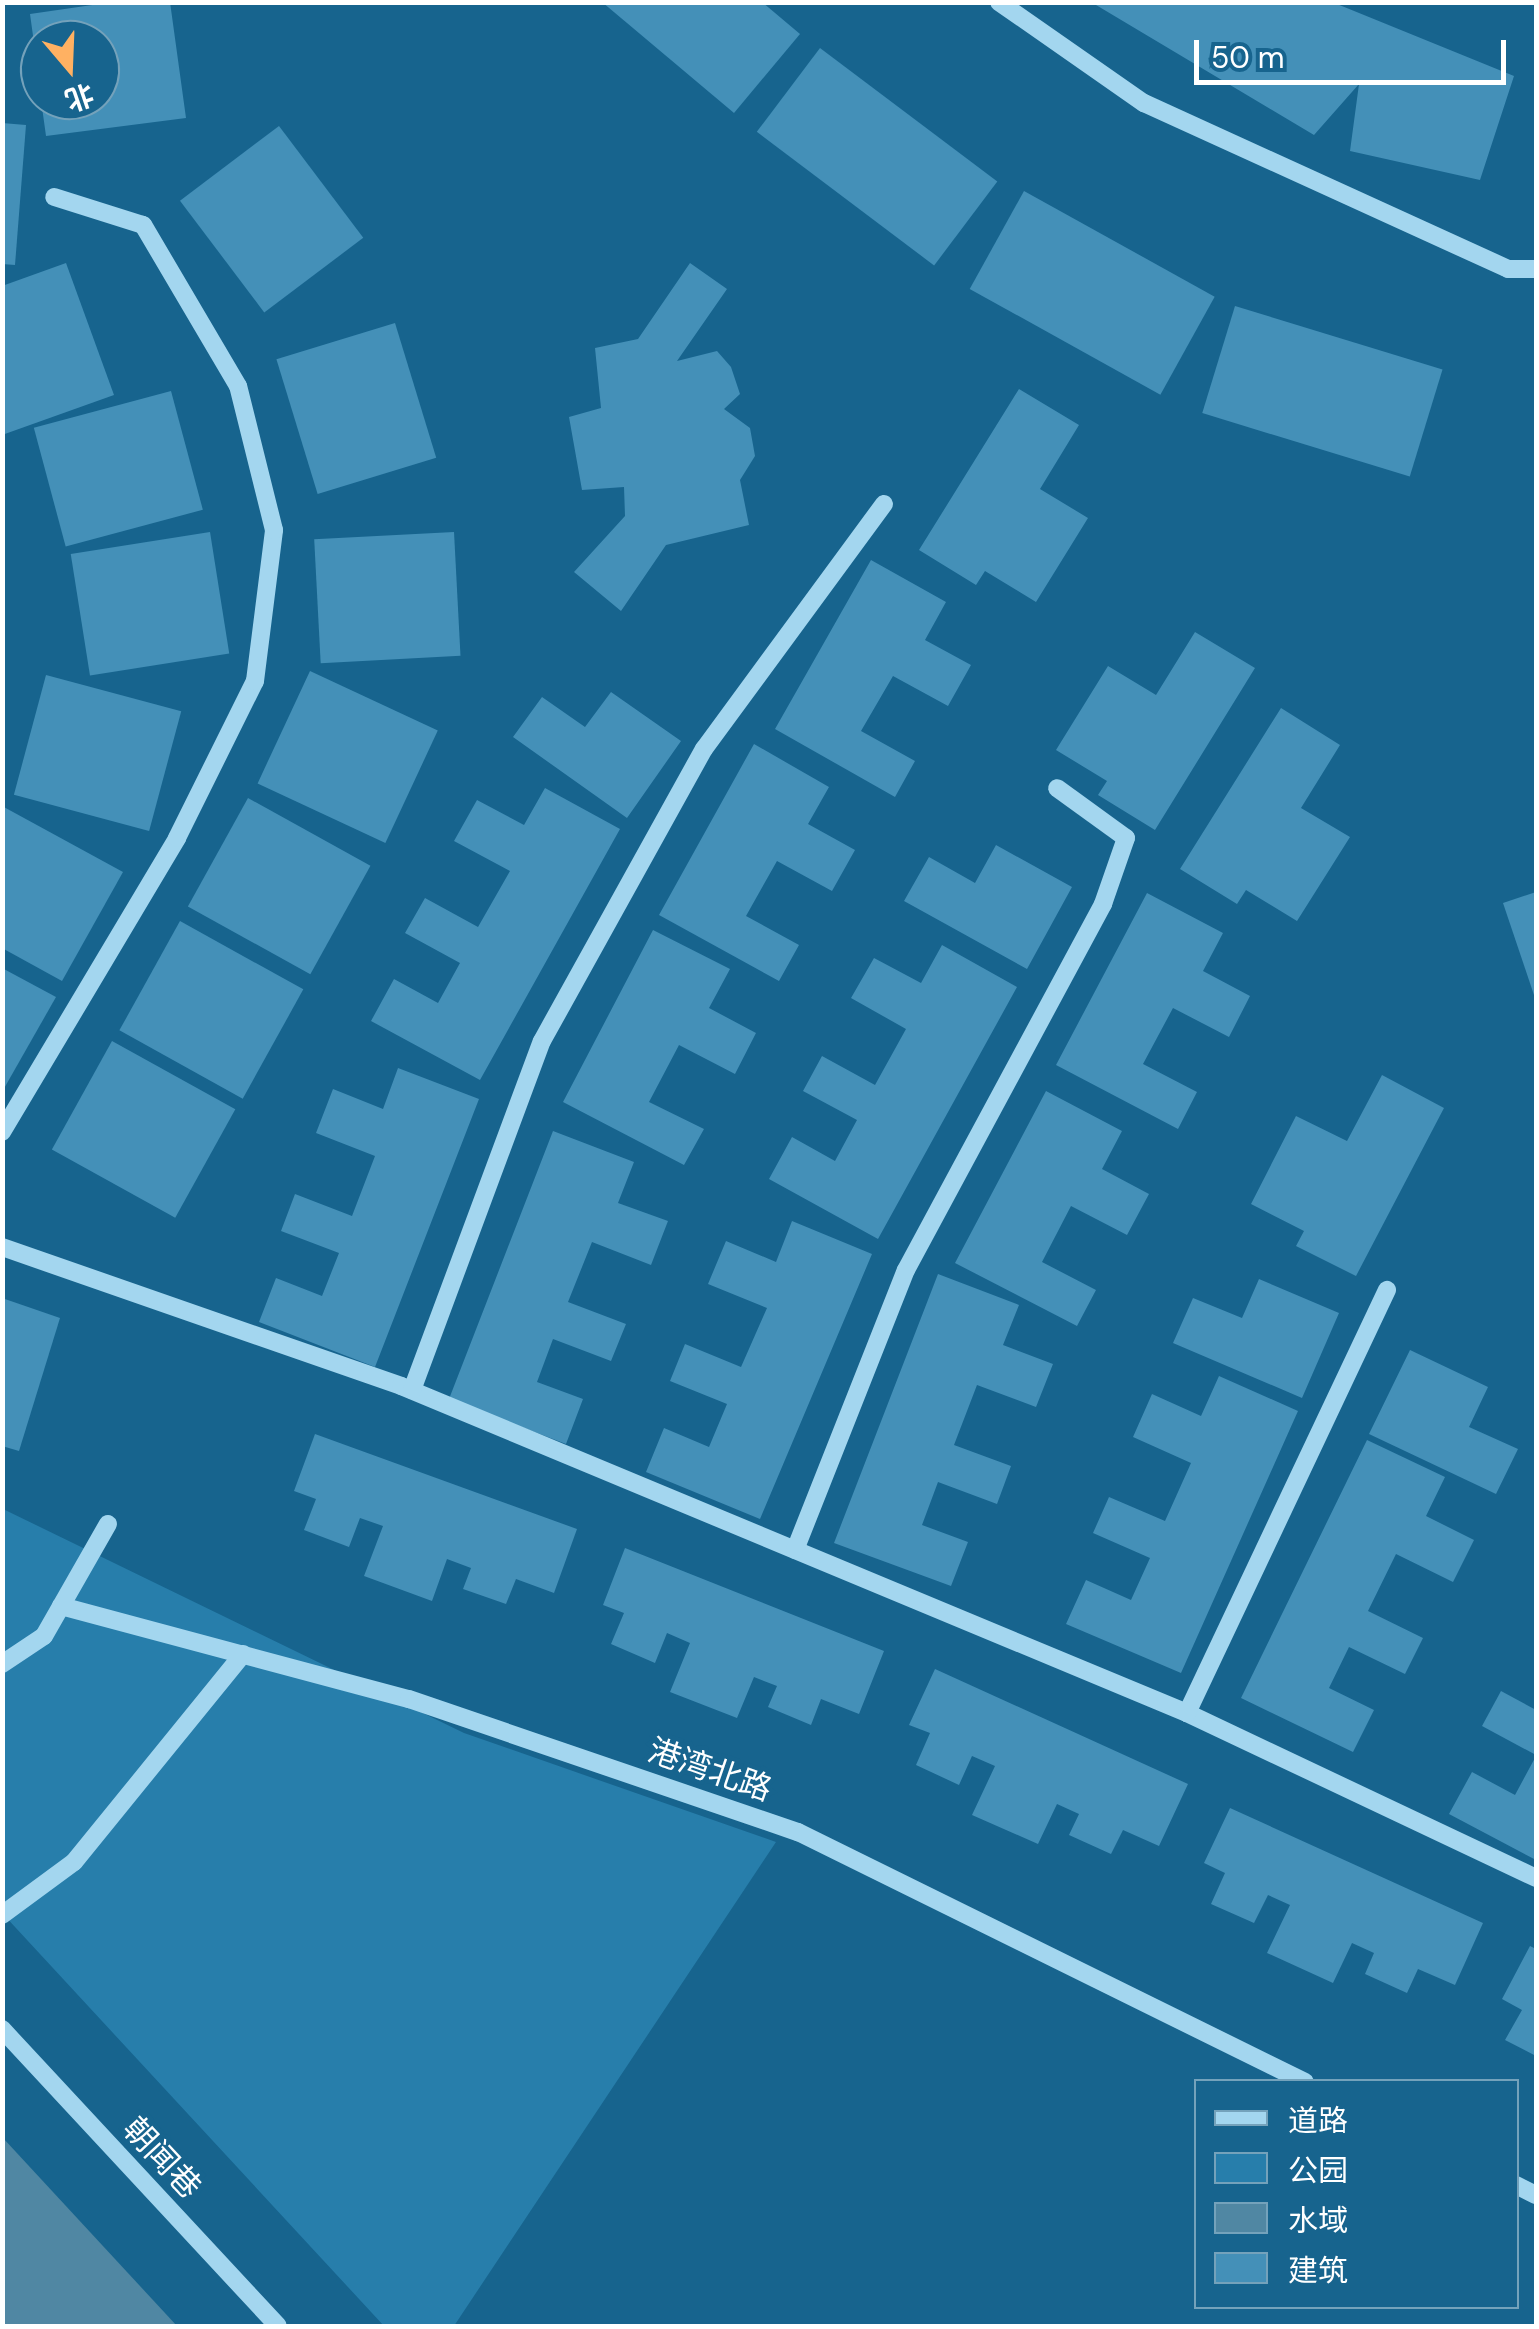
<!DOCTYPE html>
<html>
<head>
<meta charset="utf-8">
<style>
	body { margin:0 }
	#map { position:relative; width:1539px; height:2329px; overflow:hidden; background:#17648e; font-family:"DM Sans","Noto Sans SC",sans-serif }
	div>[style] { position:absolute }
	.green>* { inset:0; background:#277eab }
	.water>* { inset:0; background:#5087a3 }
	.building>* { inset:0; background:#4490b8; transform-origin:0 0 }
	.minor>* { height:18px; margin:-9px; padding:0 9px; transform-origin:9px; border-radius:9px; background:#a3d6ef }
	span { translate:-50% -50%; white-space:nowrap; text-align:center; line-height:1.15; -webkit-text-stroke:9px #17648e; paint-order:stroke }
	.street-label { font-size:32px; color:#fff }
	.frame { position:absolute; inset:0; border:5px solid #fff; pointer-events:none }
	.legend { position:absolute; left:1194px; top:2079px; width:325px; height:230px; box-sizing:border-box; background:#17648e; border:2px solid #74a2bb; margin:0; padding:12px 18px; list-style:none; font-size:30px; color:#fff }
	.legend li { display:flex; align-items:center; gap:20px; height:50px }
	.legend b { width:50px; border:2px solid #74a2bb }
	.north { position:absolute; left:20px; top:20px; width:100px; height:100px; box-sizing:border-box; background:#17648e; border:2px solid #74a2bb; border-radius:50%; rotate:161deg; font-size:28px; font-weight:700; line-height:40px; text-align:center; color:#fff }
	.north::after { content:''; display:block; margin:auto; width:35px; height:45px; background:#ffb162; clip-path:polygon(50% 0,100% 100%,50% 72%,0 100%) }
	.scale { position:absolute; left:1194px; top:40px; width:312px; height:45px; box-sizing:border-box; border:5px solid #fff; border-top:0; padding-left:12px; font-size:30px; line-height:35px; white-space:nowrap; color:#fff; -webkit-text-stroke:8px #17648e; paint-order:stroke }
</style>
</head>
<body>
<div id="map">
	<div class="green">
		<div style="clip-path:polygon(3px 1509px,464px 1733px,776px 1842px,454px 2326px,384px 2326px,3px 1914px)"></div>
	</div>
	<div class="water">
		<div style="clip-path:polygon(2px 2138px,3px 2138px,177px 2326px,3px 2326px)"></div>
	</div>
	<div class="building">
		<div style="clip-path:polygon(113px 2px,170px 2px,186px 118px,46px 136px,41px 100px,100px 100px,100px 40px,40px 40px,38px 72px,30px 14px)"></div>
		<div style="clip-path:polygon(602px 2px,762px 2px,800px 34px,734px 113px)"></div>
		<div style="clip-path:polygon(1091px 2px,1332px 2px,1514px 76px,1480px 180px,1350px 151px,1359px 84px,1314px 135px)"></div>
		<div style="left:820px;top:48px;width:222px;height:105px;rotate:37deg"></div>
		<div style="clip-path:polygon(2px 123px,26px 125px,15px 265px,2px 264px)"></div>
		<div style="left:279px;top:126px;width:140px;height:124px;rotate:53deg"></div>
		<div style="left:1024px;top:191px;width:218px;height:112px;rotate:29deg"></div>
		<div style="clip-path:polygon(66px 263px,114px 395px,2px 435px,2px 286px)"></div>
		<div style="clip-path:polygon(690px 263px,727px 289px,677px 361px,717px 351px,731px 367px,740px 394px,724px 409px,750px 428px,755px 456px,740px 480px,749px 525px,666px 545px,621px 611px,574px 572px,625px 516px,624px 487px,582px 490px,569px 417px,601px 408px,595px 348px,638px 339px)"></div>
		<div style="left:1235px;top:306px;width:217px;height:112px;rotate:17deg"></div>
		<div style="left:395px;top:323px;width:141px;height:124px;rotate:73deg"></div>
		<div style="clip-path:polygon(1019px 389px,1079px 425px,1040px 489px,1088px 518px,1036px 602px,985px 571px,976px 585px,919px 550px)"></div>
		<div style="left:171px;top:391px;width:123px;height:142px;rotate:75deg"></div>
		<div style="left:210px;top:532px;width:123px;height:141px;rotate:81deg"></div>
		<div style="left:454px;top:532px;width:124px;height:140px;rotate:87deg"></div>
		<div style="clip-path:polygon(871px 560px,946px 602px,925px 640px,971px 665px,948px 706px,893px 676px,861px 731px,915px 761px,895px 797px,775px 729px)"></div>
		<div style="clip-path:polygon(1195px 632px,1255px 668px,1155px 830px,1098px 795px,1107px 781px,1056px 750px,1108px 666px,1156px 695px)"></div>
		<div style="left:310px;top:671px;width:141px;height:124px;rotate:25deg"></div>
		<div style="left:46px;top:675px;width:140px;height:124px;rotate:15deg"></div>
		<div style="clip-path:polygon(611px 692px,681px 741px,627px 818px,513px 737px,542px 697px,585px 727px)"></div>
		<div style="clip-path:polygon(1281px 708px,1340px 745px,1301px 808px,1350px 837px,1297px 921px,1246px 890px,1237px 904px,1180px 869px)"></div>
		<div style="clip-path:polygon(754px 744px,829px 787px,808px 824px,855px 850px,832px 891px,777px 861px,746px 916px,799px 945px,779px 981px,659px 915px)"></div>
		<div style="clip-path:polygon(545px 788px,620px 829px,480px 1080px,371px 1021px,394px 979px,438px 1003px,460px 963px,405px 933px,425px 898px,478px 927px,510px 871px,454px 841px,477px 800px,524px 825px)"></div>
		<div style="left:248px;top:798px;width:140px;height:124px;rotate:29deg"></div>
		<div style="clip-path:polygon(2px 806px,123px 872px,62px 981px,2px 948px)"></div>
		<div style="clip-path:polygon(996px 845px,1072px 887px,1027px 969px,904px 901px,929px 857px,975px 883px)"></div>
		<div style="clip-path:polygon(1536px 892px,1536px 1001px,1503px 903px)"></div>
		<div style="clip-path:polygon(1147px 893px,1223px 933px,1203px 971px,1250px 996px,1229px 1037px,1173px 1008px,1143px 1064px,1197px 1092px,1178px 1129px,1056px 1065px)"></div>
		<div style="left:180px;top:921px;width:141px;height:125px;rotate:29deg"></div>
		<div style="clip-path:polygon(653px 930px,730px 969px,709px 1008px,756px 1033px,735px 1074px,679px 1045px,649px 1102px,704px 1129px,684px 1165px,563px 1102px)"></div>
		<div style="clip-path:polygon(942px 945px,1017px 987px,878px 1239px,769px 1179px,792px 1137px,835px 1161px,857px 1120px,803px 1091px,822px 1056px,875px 1085px,906px 1029px,851px 998px,874px 958px,921px 983px)"></div>
		<div style="clip-path:polygon(2px 968px,56px 997px,2px 1092px)"></div>
		<div style="left:112px;top:1041px;width:141px;height:124px;rotate:29deg"></div>
		<div style="clip-path:polygon(398px 1068px,479px 1099px,375px 1367px,259px 1322px,276px 1278px,322px 1296px,339px 1253px,281px 1231px,295px 1194px,352px 1216px,375px 1156px,316px 1133px,333px 1089px,383px 1109px)"></div>
		<div style="clip-path:polygon(1382px 1075px,1444px 1108px,1356px 1276px,1296px 1246px,1304px 1231px,1251px 1204px,1296px 1116px,1347px 1141px)"></div>
		<div style="clip-path:polygon(1046px 1091px,1122px 1131px,1102px 1169px,1149px 1194px,1127px 1235px,1071px 1206px,1042px 1262px,1096px 1290px,1077px 1326px,955px 1263px)"></div>
		<div style="clip-path:polygon(553px 1131px,634px 1162px,618px 1203px,668px 1221px,651px 1265px,592px 1242px,568px 1302px,626px 1324px,611px 1361px,553px 1339px,537px 1382px,583px 1399px,566px 1444px,449px 1399px)"></div>
		<div style="clip-path:polygon(792px 1221px,872px 1254px,760px 1519px,646px 1472px,664px 1428px,709px 1447px,727px 1404px,670px 1381px,685px 1344px,741px 1367px,767px 1308px,708px 1284px,726px 1241px,776px 1262px)"></div>
		<div style="clip-path:polygon(938px 1274px,1019px 1305px,1003px 1345px,1053px 1364px,1036px 1407px,977px 1385px,954px 1445px,1011px 1466px,997px 1504px,938px 1482px,922px 1525px,968px 1542px,951px 1586px,834px 1543px)"></div>
		<div style="clip-path:polygon(1259px 1279px,1339px 1313px,1302px 1398px,1173px 1343px,1193px 1298px,1242px 1318px)"></div>
		<div style="clip-path:polygon(2px 1298px,60px 1318px,19px 1451px,2px 1446px)"></div>
		<div style="clip-path:polygon(1410px 1350px,1488px 1387px,1469px 1427px,1518px 1449px,1496px 1494px,1369px 1434px)"></div>
		<div style="clip-path:polygon(1219px 1376px,1298px 1411px,1181px 1673px,1066px 1624px,1086px 1580px,1131px 1600px,1150px 1558px,1093px 1533px,1109px 1497px,1165px 1521px,1191px 1463px,1133px 1437px,1152px 1394px,1201px 1416px)"></div>
		<div style="clip-path:polygon(315px 1434px,577px 1529px,554px 1593px,516px 1579px,506px 1604px,463px 1589px,471px 1568px,447px 1559px,432px 1601px,364px 1576px,383px 1526px,360px 1518px,349px 1547px,304px 1530px,316px 1499px,294px 1491px)"></div>
		<div style="clip-path:polygon(1367px 1440px,1445px 1477px,1426px 1516px,1474px 1540px,1453px 1582px,1396px 1554px,1368px 1611px,1423px 1638px,1405px 1674px,1349px 1647px,1329px 1688px,1374px 1710px,1353px 1752px,1241px 1698px)"></div>
		<div style="clip-path:polygon(625px 1548px,884px 1651px,859px 1714px,821px 1699px,811px 1725px,768px 1707px,777px 1686px,754px 1677px,737px 1718px,670px 1692px,690px 1643px,667px 1633px,655px 1663px,611px 1644px,624px 1613px,603px 1605px)"></div>
		<div style="clip-path:polygon(935px 1669px,1188px 1784px,1159px 1846px,1123px 1830px,1111px 1854px,1069px 1835px,1079px 1814px,1057px 1804px,1038px 1844px,972px 1815px,995px 1766px,972px 1756px,959px 1785px,916px 1765px,930px 1733px,909px 1725px)"></div>
		<div style="clip-path:polygon(1501px 1691px,1536px 1710px,1536px 1755px,1482px 1726px)"></div>
		<div style="clip-path:polygon(1536px 1756px,1536px 1860px,1449px 1814px,1472px 1772px,1515px 1795px)"></div>
		<div style="clip-path:polygon(1230px 1808px,1483px 1923px,1455px 1985px,1418px 1969px,1407px 1993px,1365px 1974px,1374px 1953px,1352px 1943px,1333px 1983px,1267px 1953px,1290px 1905px,1268px 1895px,1254px 1923px,1211px 1904px,1225px 1873px,1204px 1863px)"></div>
		<div style="clip-path:polygon(1530px 1946px,1536px 1949px,1536px 2056px,1505px 2040px,1522px 2010px,1502px 1999px)"></div>
	</div>
	<div class="minor">
		<div style="left:999px;top:2px;width:177px;rotate:34.9deg"></div>
		<div style="left:1144px;top:103px;width:400px;rotate:24.5deg"></div>
		<div style="left:1508px;top:269px;width:28px"></div>
		<div style="left:2px;top:1132px;width:342px;rotate:-59.2deg"></div>
		<div style="left:177px;top:838px;width:175px;rotate:-63.6deg"></div>
		<div style="left:255px;top:681px;width:152px;rotate:-82.8deg"></div>
		<div style="left:274px;top:530px;width:148px;rotate:-104deg"></div>
		<div style="left:238px;top:386px;width:187px;rotate:-120.5deg"></div>
		<div style="left:143px;top:225px;width:93px;rotate:-162.5deg"></div>
		<div style="left:2px;top:1247px;width:423px;rotate:19.2deg"></div>
		<div style="left:401px;top:1386px;width:851px;rotate:22.59deg"></div>
		<div style="left:1187px;top:1713px;width:386px;rotate:25.3deg"></div>
		<div style="left:412px;top:1390px;width:372px;rotate:-69.6deg"></div>
		<div style="left:542px;top:1041px;width:334px;rotate:-61deg"></div>
		<div style="left:704px;top:749px;width:304px;rotate:-53.7deg"></div>
		<div style="left:795px;top:1550px;width:301px;rotate:-68.4deg"></div>
		<div style="left:906px;top:1270px;width:416px;rotate:-61.7deg"></div>
		<div style="left:1103px;top:904px;width:70px;rotate:-70.8deg"></div>
		<div style="left:1126px;top:838px;width:85px;rotate:-144.1deg"></div>
		<div style="left:61px;top:1606px;width:360px;rotate:15deg"></div>
		<div style="left:409px;top:1699px;width:411px;rotate:18.9deg"></div>
		<div style="left:798px;top:1832px;width:565px;rotate:26.25deg"></div>
		<div style="left:2px;top:1664px;width:50px;rotate:-33.7deg"></div>
		<div style="left:44px;top:1636px;width:129px;rotate:-60.3deg"></div>
		<div style="left:1187px;top:1713px;width:468px;rotate:-64.7deg"></div>
		<div style="left:2px;top:1915px;width:89px;rotate:-36.4deg"></div>
		<div style="left:74px;top:1862px;width:268px;rotate:-50.9deg"></div>
		<div style="left:2px;top:2029px;width:405px;rotate:47.1deg"></div>
		<div style="left:1516px;top:2185px;width:22px;rotate:27deg"></div>
	</div>
	<div class="street-label">
		<span style="left:710px;top:1770px;rotate:19deg">港湾北路</span>
		<span style="left:162px;top:2158px;rotate:47deg">朝闻巷</span>
	</div>
	<div class="frame"></div>
	<ul class="legend">
	<li><b style="height:12px;background:#a3d6ef"></b>道路</li>
	<li><b style="height:28px;background:#277eab"></b>公园</li>
	<li><b style="height:28px;background:#5087a3"></b>水域</li>
	<li><b style="height:28px;background:#4490b8"></b>建筑</li>
	</ul>
	<div class="north">北</div>
	<div class="scale">50 m</div>
</div>
</body>
</html>
